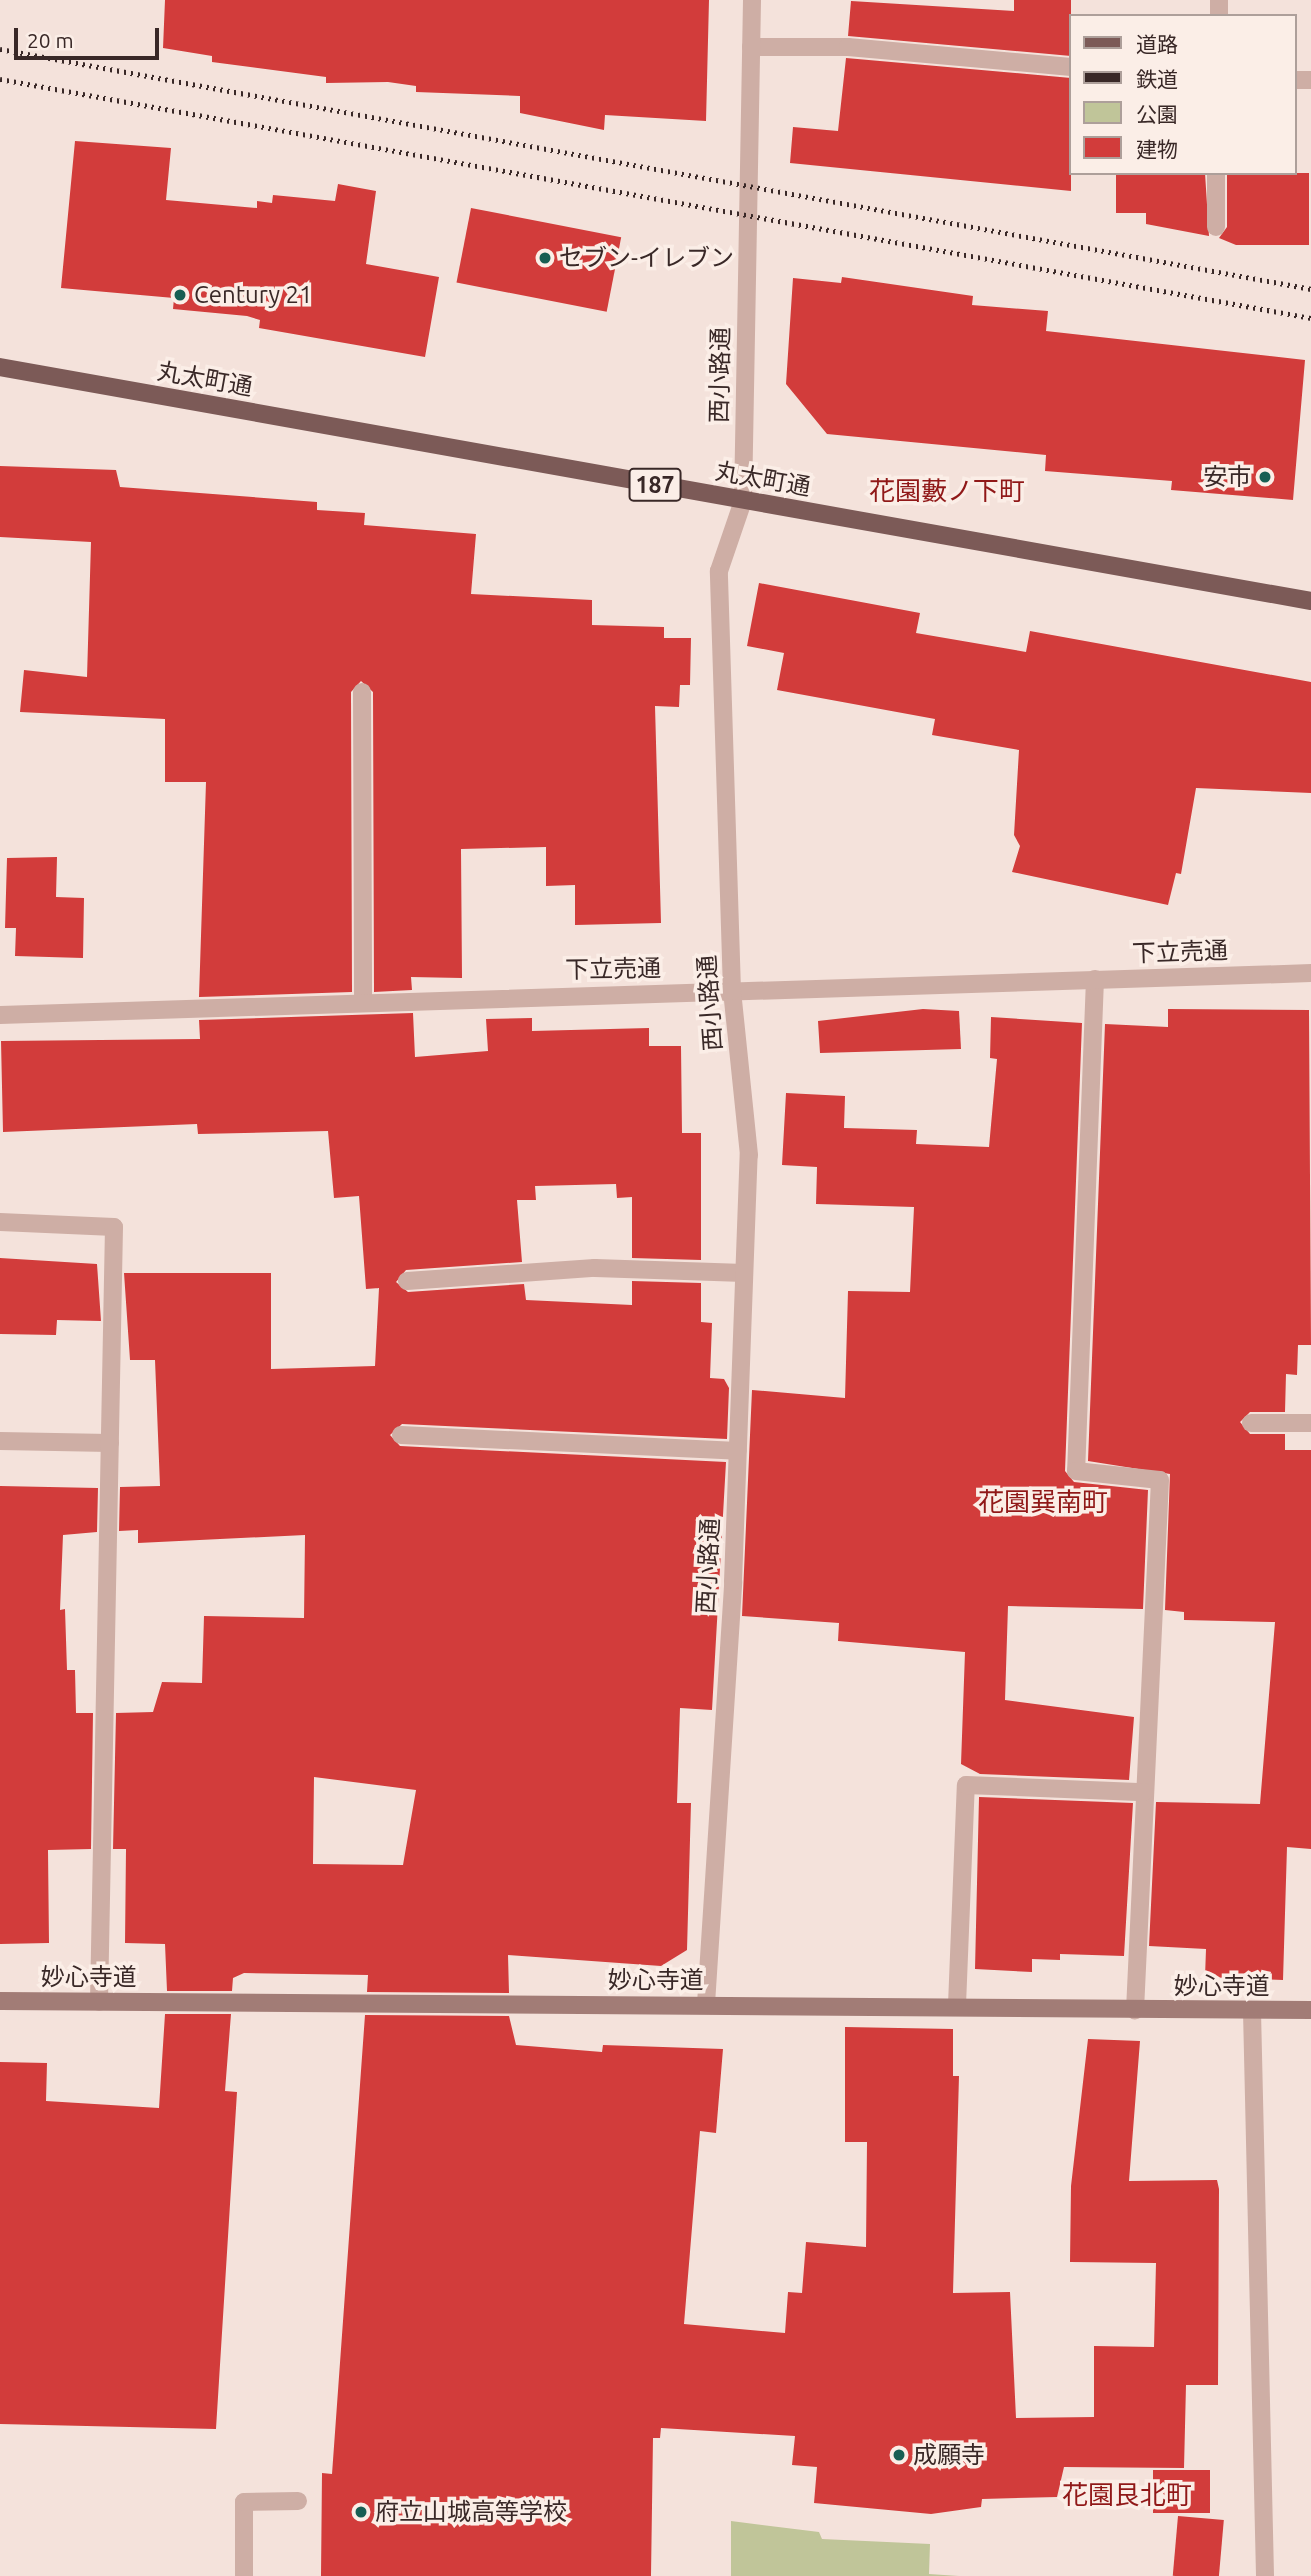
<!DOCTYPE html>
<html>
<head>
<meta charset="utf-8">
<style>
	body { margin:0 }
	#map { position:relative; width:1311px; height:2576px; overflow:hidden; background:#f4e2db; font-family:Ubuntu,"Noto Sans JP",sans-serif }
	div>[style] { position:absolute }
	.green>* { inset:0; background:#c0c599 }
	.building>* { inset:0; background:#d23c3b; transform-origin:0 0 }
	.service>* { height:18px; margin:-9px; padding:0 9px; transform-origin:9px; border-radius:9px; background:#ceaea5 }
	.minor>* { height:18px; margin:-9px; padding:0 9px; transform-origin:9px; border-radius:9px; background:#ceaea5 }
	.tertiary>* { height:18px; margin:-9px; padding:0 9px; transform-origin:9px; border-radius:9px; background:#ceaea5 }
	.secondary>* { height:18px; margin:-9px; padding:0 9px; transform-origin:9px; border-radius:9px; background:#a27c76 }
	.primary>* { height:18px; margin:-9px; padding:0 9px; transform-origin:9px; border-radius:9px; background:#7c5a57 }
	.rail>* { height:5px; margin-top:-2.5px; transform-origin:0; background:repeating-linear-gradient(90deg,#392827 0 2px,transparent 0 7px) }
	.dots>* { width:19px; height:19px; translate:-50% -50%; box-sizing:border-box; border:4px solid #fbeee7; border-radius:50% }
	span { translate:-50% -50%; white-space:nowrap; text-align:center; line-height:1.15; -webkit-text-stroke:7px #fbeee7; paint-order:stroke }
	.shield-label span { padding:2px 5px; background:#fbeee7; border:2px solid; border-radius:5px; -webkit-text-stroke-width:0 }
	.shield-label { font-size:23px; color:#392827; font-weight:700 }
	.poi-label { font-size:24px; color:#392827 }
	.left { translate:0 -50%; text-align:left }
	.right { translate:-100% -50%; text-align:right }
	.street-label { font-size:24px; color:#392827 }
	.neighbourhood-label { font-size:26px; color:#901818 }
	.legend { position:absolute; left:1069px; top:14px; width:228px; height:161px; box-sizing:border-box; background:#fbeee7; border:2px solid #ad9f9a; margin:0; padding:9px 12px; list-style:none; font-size:21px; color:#392827 }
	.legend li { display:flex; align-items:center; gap:14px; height:35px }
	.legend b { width:35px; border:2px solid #ad9f9a }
	.scale { position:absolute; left:14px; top:28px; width:145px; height:32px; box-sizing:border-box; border:4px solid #392827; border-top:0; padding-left:9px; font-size:21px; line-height:24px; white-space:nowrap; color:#392827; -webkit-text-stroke:5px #fbeee7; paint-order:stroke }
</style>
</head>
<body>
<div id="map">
	<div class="green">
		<div style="clip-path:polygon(731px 2521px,819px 2532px,822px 2539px,930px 2544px,929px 2574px,959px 2576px,731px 2576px)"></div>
	</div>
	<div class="building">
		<div style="clip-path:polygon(165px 0,709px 0,706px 121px,605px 115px,604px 130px,520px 113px,520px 96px,416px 92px,416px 86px,388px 82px,326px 83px,326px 77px,212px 62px,212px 56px,163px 48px)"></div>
		<div style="clip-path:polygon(1014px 0,1071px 0,1071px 56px,848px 36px,851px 1px,1014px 11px)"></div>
		<div style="clip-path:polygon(846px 58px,1071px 78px,1071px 191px,790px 163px,793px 127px,838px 131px)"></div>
		<div style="clip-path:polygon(75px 141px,171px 148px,166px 200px,257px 208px,257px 201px,272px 203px,273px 195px,335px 201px,338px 184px,376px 191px,366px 264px,439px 277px,425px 357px,259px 328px,260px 320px,247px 316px,173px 309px,174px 298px,61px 288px)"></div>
		<div style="clip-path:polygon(1116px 173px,1205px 173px,1209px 236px,1146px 224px,1146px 213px,1116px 213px)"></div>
		<div style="clip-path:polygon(1227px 173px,1309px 173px,1309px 245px,1236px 245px,1219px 238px,1227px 227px)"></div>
		<div style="left:471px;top:208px;width:153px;height:76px;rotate:11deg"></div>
		<div style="clip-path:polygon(842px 277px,973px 296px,972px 305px,1048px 311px,1046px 331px,1305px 360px,1293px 500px,1171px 490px,1172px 481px,1045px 471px,1046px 455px,827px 434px,786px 384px,793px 278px,841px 283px)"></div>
		<div style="clip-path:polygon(0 466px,116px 470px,120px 487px,317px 502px,317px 510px,365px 513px,364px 525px,476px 534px,471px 594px,592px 600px,592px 625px,664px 627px,664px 638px,691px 638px,690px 685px,680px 685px,679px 707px,655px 706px,661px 923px,575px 925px,575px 885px,546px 886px,546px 847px,461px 849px,462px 978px,411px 977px,412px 990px,374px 992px,373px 692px,361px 681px,351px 692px,352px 992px,199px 997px,206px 782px,165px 782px,165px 719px,20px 712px,24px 670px,87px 677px,91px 542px,0 537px)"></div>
		<div style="clip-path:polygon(759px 583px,920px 613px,916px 633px,1026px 652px,1030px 631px,1311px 682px,1311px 793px,1196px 788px,1181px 874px,1176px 873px,1168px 905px,1012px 872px,1020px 846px,1014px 835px,1019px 750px,932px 735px,935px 719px,777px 690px,784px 653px,747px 646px)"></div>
		<div style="clip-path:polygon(57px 857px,56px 897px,84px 898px,83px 958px,15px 956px,16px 928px,5px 928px,7px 858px)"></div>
		<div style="clip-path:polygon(923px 1009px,959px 1011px,961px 1049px,820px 1053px,818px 1021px)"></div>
		<div style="clip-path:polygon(1168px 1009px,1309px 1010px,1311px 1345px,1298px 1345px,1297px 1375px,1286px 1374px,1285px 1412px,1250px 1412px,1240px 1422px,1250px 1434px,1285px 1434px,1285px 1450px,1311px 1450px,1311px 1849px,1287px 1847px,1283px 1980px,1205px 1977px,1206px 1949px,1149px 1946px,1156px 1802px,1260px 1804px,1275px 1622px,1184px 1620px,1184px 1612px,1165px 1610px,1170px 1474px,1088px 1461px,1105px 1024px,1168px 1027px)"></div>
		<div style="clip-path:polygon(evenodd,413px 1013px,415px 1057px,488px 1051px,486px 1019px,532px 1018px,532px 1031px,649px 1028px,649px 1046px,681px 1046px,682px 1133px,701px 1133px,701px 1260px,632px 1258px,632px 1197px,617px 1198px,616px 1184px,535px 1186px,536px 1200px,517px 1200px,522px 1262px,406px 1270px,396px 1282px,408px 1292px,524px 1284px,526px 1300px,632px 1305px,632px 1281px,701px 1283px,701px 1322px,712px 1323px,710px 1378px,724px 1379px,729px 1388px,727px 1439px,402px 1424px,390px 1435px,400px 1446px,726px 1462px,712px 1710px,680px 1708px,677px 1803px,691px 1803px,687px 1950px,661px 1966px,508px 1955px,509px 1993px,367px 1992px,368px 1975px,244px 1973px,233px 1978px,232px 1991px,167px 1991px,165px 1944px,125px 1943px,126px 1849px,113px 1849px,116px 1713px,153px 1712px,162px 1682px,202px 1683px,204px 1616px,304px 1618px,305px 1535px,138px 1543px,138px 1530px,119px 1531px,120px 1487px,160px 1486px,155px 1360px,130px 1360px,124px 1273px,271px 1273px,271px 1369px,375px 1366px,379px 1288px,366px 1289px,359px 1196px,334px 1198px,328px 1131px,198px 1134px,197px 1124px,3px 1132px,1px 1041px,200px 1039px,199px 1020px,413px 1013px,314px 1777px,416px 1790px,403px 1865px,313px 1864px,314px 1777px)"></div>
		<div style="clip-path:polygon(991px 1017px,1082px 1023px,1065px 1471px,1074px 1482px,1148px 1490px,1143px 1609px,1008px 1606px,1005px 1700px,1134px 1717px,1129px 1780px,980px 1774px,961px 1764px,965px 1652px,838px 1641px,839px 1623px,742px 1616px,752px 1390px,845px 1398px,848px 1291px,910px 1292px,914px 1207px,816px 1204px,817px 1167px,782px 1165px,786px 1093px,845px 1096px,844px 1128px,917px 1130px,916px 1144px,989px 1147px,997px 1059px,990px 1058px)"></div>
		<div style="clip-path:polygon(0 1258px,97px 1264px,101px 1321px,57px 1320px,56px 1335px,0 1334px)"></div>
		<div style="clip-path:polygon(0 1486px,98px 1488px,97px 1532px,63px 1535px,60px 1610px,65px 1609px,67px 1670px,75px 1670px,76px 1713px,93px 1713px,91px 1849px,48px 1850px,49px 1943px,0 1944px)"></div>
		<div style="clip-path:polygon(979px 1797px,1133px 1803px,1124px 1956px,1060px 1954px,1060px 1960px,1032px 1959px,1032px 1972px,975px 1969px)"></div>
		<div style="clip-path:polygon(165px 2014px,231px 2014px,225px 2091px,237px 2092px,216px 2429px,0 2424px,0 2062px,47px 2063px,46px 2101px,159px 2108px)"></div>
		<div style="clip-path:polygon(365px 2015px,509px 2016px,516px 2045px,602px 2052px,603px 2045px,723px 2049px,716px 2133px,700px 2131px,684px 2324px,785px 2333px,788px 2292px,802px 2293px,806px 2242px,866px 2247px,867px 2142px,845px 2142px,845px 2027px,953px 2029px,953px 2076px,959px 2076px,953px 2293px,1010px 2292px,1016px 2418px,1094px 2417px,1094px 2346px,1154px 2347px,1156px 2263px,1070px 2262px,1071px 2186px,1088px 2039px,1140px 2041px,1129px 2181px,1217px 2180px,1219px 2189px,1218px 2385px,1186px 2385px,1184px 2468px,1064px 2467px,1057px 2497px,982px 2499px,981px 2507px,931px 2514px,814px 2503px,817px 2467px,792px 2465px,795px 2436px,661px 2428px,660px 2438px,653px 2438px,651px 2576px,321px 2576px,322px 2473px,332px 2474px)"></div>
		<div style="left:1153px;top:2470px;width:57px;height:43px"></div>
		<div style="left:1178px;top:2516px;width:46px;height:60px;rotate:5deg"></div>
	</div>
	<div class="service">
		<div style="left:1219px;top:16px;width:16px;rotate:-90deg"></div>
		<div style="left:751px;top:47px;width:97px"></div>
		<div style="left:848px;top:47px;width:224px;rotate:5.1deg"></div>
		<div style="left:1295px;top:80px;width:16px"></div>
		<div style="left:1216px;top:227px;width:54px;rotate:-90deg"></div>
		<div style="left:362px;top:692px;width:307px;rotate:89.8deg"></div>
		<div style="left:1095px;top:979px;width:492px;rotate:92.2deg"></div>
		<div style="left:1076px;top:1471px;width:84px;rotate:6.1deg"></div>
		<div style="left:1160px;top:1480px;width:531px;rotate:92.7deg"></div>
		<div style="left:407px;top:1281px;width:188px;rotate:-4deg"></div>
		<div style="left:595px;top:1268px;width:149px;rotate:1.9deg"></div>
		<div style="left:1251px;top:1423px;width:60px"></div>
		<div style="left:401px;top:1435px;width:337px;rotate:2.7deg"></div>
		<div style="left:0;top:1441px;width:110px;rotate:1deg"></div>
		<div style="left:957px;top:2005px;width:220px;rotate:-87.7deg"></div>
		<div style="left:966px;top:1785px;width:178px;rotate:2.3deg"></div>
		<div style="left:244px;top:2576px;width:74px;rotate:-90deg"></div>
		<div style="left:244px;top:2502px;width:54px;rotate:-1.1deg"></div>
	</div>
	<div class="minor">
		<div style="left:0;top:1015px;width:1312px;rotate:-1.83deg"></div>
		<div style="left:0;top:1222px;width:114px;rotate:2.5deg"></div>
		<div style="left:114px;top:1227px;width:775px;rotate:91.11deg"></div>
		<div style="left:706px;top:2004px;width:423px;rotate:-86.3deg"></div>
		<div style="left:733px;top:1582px;width:427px;rotate:-87.9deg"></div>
		<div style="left:749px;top:1155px;width:165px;rotate:-95.9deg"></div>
		<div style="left:732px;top:991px;width:420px;rotate:-91.8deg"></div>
		<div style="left:719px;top:571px;width:74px;rotate:-71.1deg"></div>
		<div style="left:743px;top:501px;width:501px;rotate:-88.97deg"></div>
	</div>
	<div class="tertiary">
		<div style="left:1252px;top:2011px;width:565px;rotate:88.68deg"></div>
	</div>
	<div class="secondary">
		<div style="left:0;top:2001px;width:1311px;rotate:0.39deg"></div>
	</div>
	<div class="primary">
		<div style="left:0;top:367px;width:1332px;rotate:10.12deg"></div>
	</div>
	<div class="rail">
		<div style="left:0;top:49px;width:1333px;rotate:10.37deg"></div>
		<div style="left:0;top:79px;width:1333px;rotate:10.33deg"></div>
	</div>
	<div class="dots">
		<div style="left:545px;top:258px;background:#185e53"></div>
		<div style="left:180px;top:295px;background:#185e53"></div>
		<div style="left:1265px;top:477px;background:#185e53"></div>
		<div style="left:899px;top:2455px;background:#185e53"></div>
		<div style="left:361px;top:2512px;background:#185e53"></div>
	</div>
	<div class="shield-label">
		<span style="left:655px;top:485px">187</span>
	</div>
	<div class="poi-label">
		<span class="left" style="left:559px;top:258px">セブン-イレブン</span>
		<span class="left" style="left:194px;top:295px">Century 21</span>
		<span class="right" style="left:1251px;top:477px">安市</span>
		<span class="left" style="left:913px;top:2455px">成願寺</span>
		<span class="left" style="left:375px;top:2512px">府立山城高等学校</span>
	</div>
	<div class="street-label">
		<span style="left:720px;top:375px;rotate:-89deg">西小路通</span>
		<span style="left:205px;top:379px;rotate:10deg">丸太町通</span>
		<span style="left:763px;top:479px;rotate:10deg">丸太町通</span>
		<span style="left:1180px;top:952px;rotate:-2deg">下立売通</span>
		<span style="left:613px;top:969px;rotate:-1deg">下立売通</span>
		<span style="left:710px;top:1003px;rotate:-94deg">西小路通</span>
		<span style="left:708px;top:1566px;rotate:-87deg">西小路通</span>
		<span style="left:89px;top:1977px">妙心寺道</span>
		<span style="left:656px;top:1980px">妙心寺道</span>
		<span style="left:1222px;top:1986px">妙心寺道</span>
	</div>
	<div class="neighbourhood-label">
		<span style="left:947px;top:491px">花園藪ノ下町</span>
		<span style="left:1043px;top:1502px">花園巽南町</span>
		<span style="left:1127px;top:2495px">花園艮北町</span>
	</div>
	<ul class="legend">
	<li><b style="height:9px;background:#7c5a57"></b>道路</li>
	<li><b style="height:9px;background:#392827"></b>鉄道</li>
	<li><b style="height:19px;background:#c0c599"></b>公園</li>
	<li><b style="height:19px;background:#d23c3b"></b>建物</li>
	</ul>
	<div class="scale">20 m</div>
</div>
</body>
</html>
